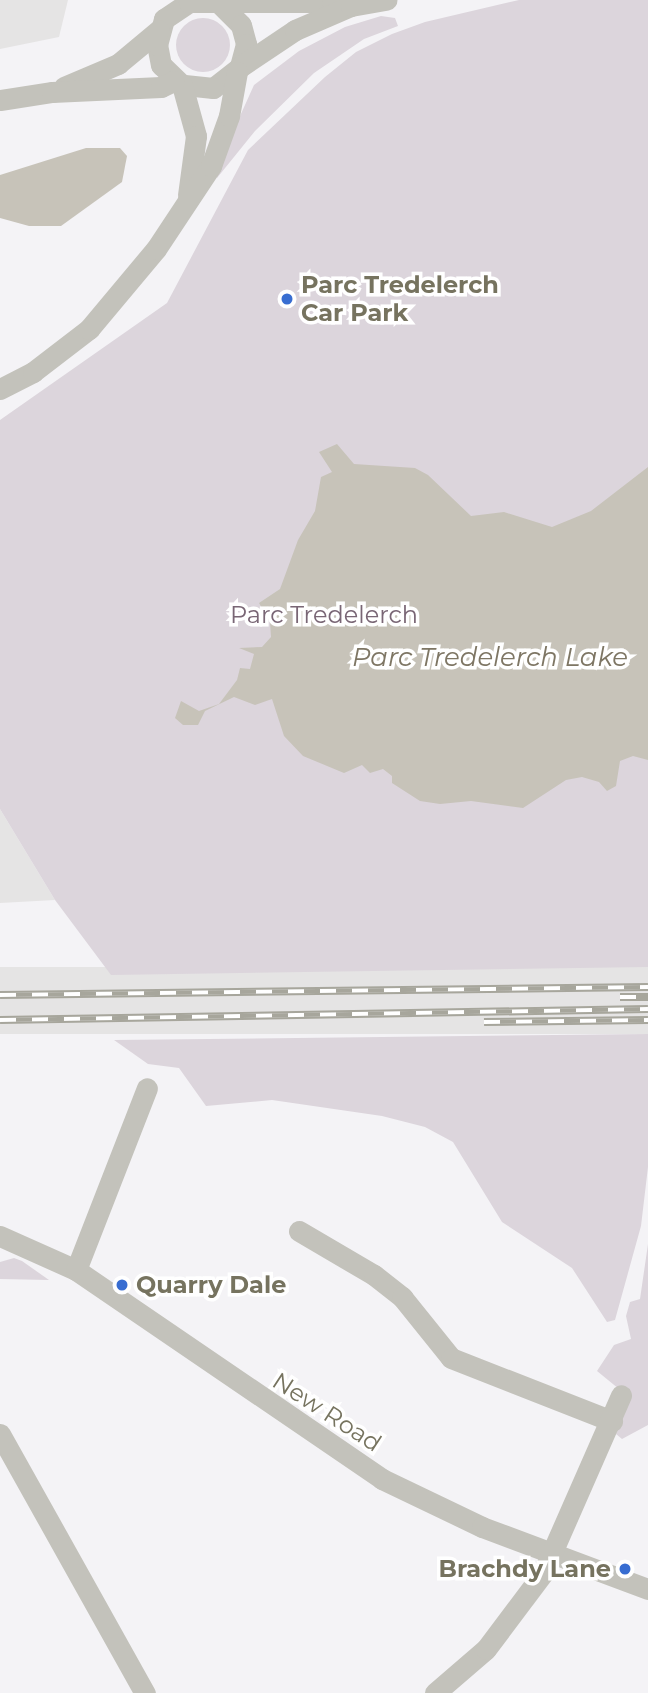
<!DOCTYPE html>
<html>
<head>
<meta charset="utf-8">
<style>
	body { margin:0 }
	#map { position:relative; width:648px; height:1693px; overflow:hidden; background:#f4f3f6; font-family:Montserrat,sans-serif }
	div>[style] { position:absolute }
	.built>* { inset:0; background:#e5e4e4; transform-origin:0 0 }
	.green>* { inset:0; background:#dcd5dc }
	.round { border-radius:50% }
	.water>* { inset:0; background:#c7c3b9 }
	.minor>* { height:21px; margin:-10.5px; padding:0 10.5px; transform-origin:10.5px; border-radius:10.5px; background:#c3c2bb }
	.rail>* { height:8px; margin-top:-4px; transform-origin:0; background:repeating-linear-gradient(90deg,#fff 0 16px,#a7a69c 0 32px); box-sizing:border-box; border-block:2px solid #a7a69c }
	.dots>* { width:19px; height:19px; translate:-50% -50%; box-sizing:border-box; border:4px solid #fff; border-radius:50% }
	span { translate:-50% -50%; white-space:nowrap; text-align:center; line-height:1.15; -webkit-text-stroke:7px #fff; paint-order:stroke }
	.poi-label { font-size:24px; color:#76735f; font-weight:700 }
	.left { translate:0 -50%; text-align:left }
	.right { translate:-100% -50%; text-align:right }
	.park-label { font-size:24px; color:#796675 }
	.street-label { font-size:24px; color:#76735f }
	.water-label { font-size:26px; color:#7e7664; font-style:italic }
</style>
</head>
<body>
<div id="map">
	<div class="built">
		<div style="clip-path:polygon(0 0,68px 0,59px 37px,0 49px)"></div>
		<div style="clip-path:polygon(0 809px,55px 900px,0 903px)"></div>
		<div style="left:648px;top:967px;width:67px;height:648px;rotate:90deg"></div>
	</div>
	<div class="green">
		<div style="clip-path:polygon(519px 0,648px 0,648px 967px,111px 975px,55px 900px,0 809px,0 420px,167px 303px,248px 150px,325px 77px,356px 52px,392px 34px,425px 22px)"></div>
		<div style="clip-path:polygon(381px 16px,395px 18px,398px 26px,364px 39px,314px 73px,255px 131px,217px 178px,217px 167px,254px 85px,299px 51px,345px 27px)"></div>
		<div class="round" style="left:176px;top:18px;width:54px;height:54px"></div>
		<div style="clip-path:polygon(648px 1034px,648px 1167px,641px 1226px,615px 1320px,607px 1322px,572px 1268px,502px 1222px,453px 1142px,425px 1127px,382px 1116px,272px 1100px,206px 1106px,179px 1068px,148px 1064px,114px 1040px)"></div>
		<div style="clip-path:polygon(648px 1244px,648px 1425px,622px 1439px,616px 1434px,621px 1419px,619px 1389px,597px 1371px,614px 1345px,631px 1339px,626px 1316px,630px 1302px,640px 1299px)"></div>
		<div style="clip-path:polygon(14px 1258px,22px 1261px,49px 1280px,0 1279px,0 1262px)"></div>
	</div>
	<div class="water">
		<div style="clip-path:polygon(86px 148px,120px 148px,127px 156px,122px 182px,61px 226px,29px 226px,0 218px,0 175px)"></div>
		<div style="clip-path:polygon(337px 444px,354px 464px,415px 468px,428px 475px,471px 516px,504px 512px,552px 527px,591px 511px,648px 467px,648px 760px,633px 756px,620px 761px,616px 786px,607px 791px,599px 782px,582px 777px,566px 780px,523px 808px,471px 801px,440px 804px,420px 801px,392px 783px,392px 776px,383px 769px,370px 773px,362px 765px,344px 773px,303px 756px,284px 736px,272px 699px,255px 705px,234px 697px,205px 711px,198px 725px,183px 725px,175px 718px,181px 701px,199px 711px,219px 704px,237px 680px,240px 668px,250px 669px,254px 654px,239px 648px,262px 647px,271px 637px,270px 622px,259px 603px,280px 589px,298px 540px,315px 511px,321px 477px,332px 472px,319px 452px)"></div>
	</div>
	<div class="minor">
		<div style="left:221px;top:5px;width:28px;rotate:45deg"></div>
		<div style="left:241px;top:25px;width:20px;rotate:75deg"></div>
		<div style="left:246px;top:44px;width:24px;rotate:105deg"></div>
		<div style="left:240px;top:67px;width:34px;rotate:142deg"></div>
		<div style="left:213px;top:88px;width:31px;rotate:-174deg"></div>
		<div style="left:182px;top:85px;width:29px;rotate:-136deg"></div>
		<div style="left:161px;top:65px;width:20px;rotate:-101deg"></div>
		<div style="left:157px;top:45px;width:27px;rotate:-75deg"></div>
		<div style="left:164px;top:19px;width:30px;rotate:-34deg"></div>
		<div style="left:189px;top:2px;width:143px"></div>
		<div style="left:332px;top:2px;width:19px;rotate:12deg"></div>
		<div style="left:240px;top:67px;width:66px;rotate:-33.9deg"></div>
		<div style="left:295px;top:30px;width:61px;rotate:-23.2deg"></div>
		<div style="left:351px;top:6px;width:36px;rotate:-10deg"></div>
		<div style="left:182px;top:85px;width:53px;rotate:74.6deg"></div>
		<div style="left:196px;top:136px;width:60px;rotate:97.7deg"></div>
		<div style="left:64px;top:87px;width:59px;rotate:-23.1deg"></div>
		<div style="left:118px;top:64px;width:53px;rotate:-39.7deg"></div>
		<div style="left:0;top:100px;width:53px;rotate:-8.7deg"></div>
		<div style="left:52px;top:92px;width:109px;rotate:-2.6deg"></div>
		<div style="left:161px;top:87px;width:14px;rotate:-25deg"></div>
		<div style="left:0;top:389px;width:37px;rotate:-27deg"></div>
		<div style="left:33px;top:372px;width:71px;rotate:-37.5deg"></div>
		<div style="left:89px;top:329px;width:104px;rotate:-50.1deg"></div>
		<div style="left:156px;top:249px;width:100px;rotate:-56.5deg"></div>
		<div style="left:211px;top:166px;width:53px;rotate:-70.2deg"></div>
		<div style="left:229px;top:116px;width:45px;rotate:-79.7deg"></div>
		<div style="left:299px;top:1231px;width:87px;rotate:30.4deg"></div>
		<div style="left:374px;top:1275px;width:36px;rotate:38deg"></div>
		<div style="left:402px;top:1297px;width:78px;rotate:51.2deg"></div>
		<div style="left:451px;top:1358px;width:173px;rotate:21.4deg"></div>
		<div style="left:0;top:1236px;width:83px;rotate:24.1deg"></div>
		<div style="left:76px;top:1270px;width:371px;rotate:34.3deg"></div>
		<div style="left:382px;top:1479px;width:111px;rotate:25.6deg"></div>
		<div style="left:482px;top:1527px;width:177px;rotate:20.5deg"></div>
		<div style="left:76px;top:1270px;width:195px;rotate:-68.7deg"></div>
		<div style="left:0;top:1434px;width:297px;rotate:60.8deg"></div>
		<div style="left:435px;top:1693px;width:67px;rotate:-40.8deg"></div>
		<div style="left:486px;top:1649px;width:95px;rotate:-53.1deg"></div>
		<div style="left:543px;top:1573px;width:194px;rotate:-66.3deg"></div>
	</div>
	<div class="rail">
		<div style="left:0;top:995px;width:648px;rotate:-0.71deg"></div>
		<div style="left:620px;top:997px;width:28px"></div>
		<div style="left:0;top:1020px;width:648px;rotate:-0.97deg"></div>
		<div style="left:484px;top:1022px;width:164px;rotate:-0.7deg"></div>
	</div>
	<div class="dots">
		<div style="left:287px;top:299px;background:#386dd1"></div>
		<div style="left:122px;top:1285px;background:#386dd1"></div>
		<div style="left:625px;top:1569px;background:#386dd1"></div>
	</div>
	<div class="poi-label">
		<span class="left" style="left:301px;top:299px">Parc Tredelerch<br>Car Park</span>
		<span class="left" style="left:136px;top:1285px">Quarry Dale</span>
		<span class="right" style="left:611px;top:1569px">Brachdy Lane</span>
	</div>
	<div class="park-label">
		<span style="left:324px;top:615px">Parc Tredelerch</span>
	</div>
	<div class="street-label">
		<span style="left:327px;top:1412px;rotate:33deg">New Road</span>
	</div>
	<div class="water-label">
		<span style="left:490px;top:658px">Parc Tredelerch Lake</span>
	</div>
</div>
</body>
</html>
